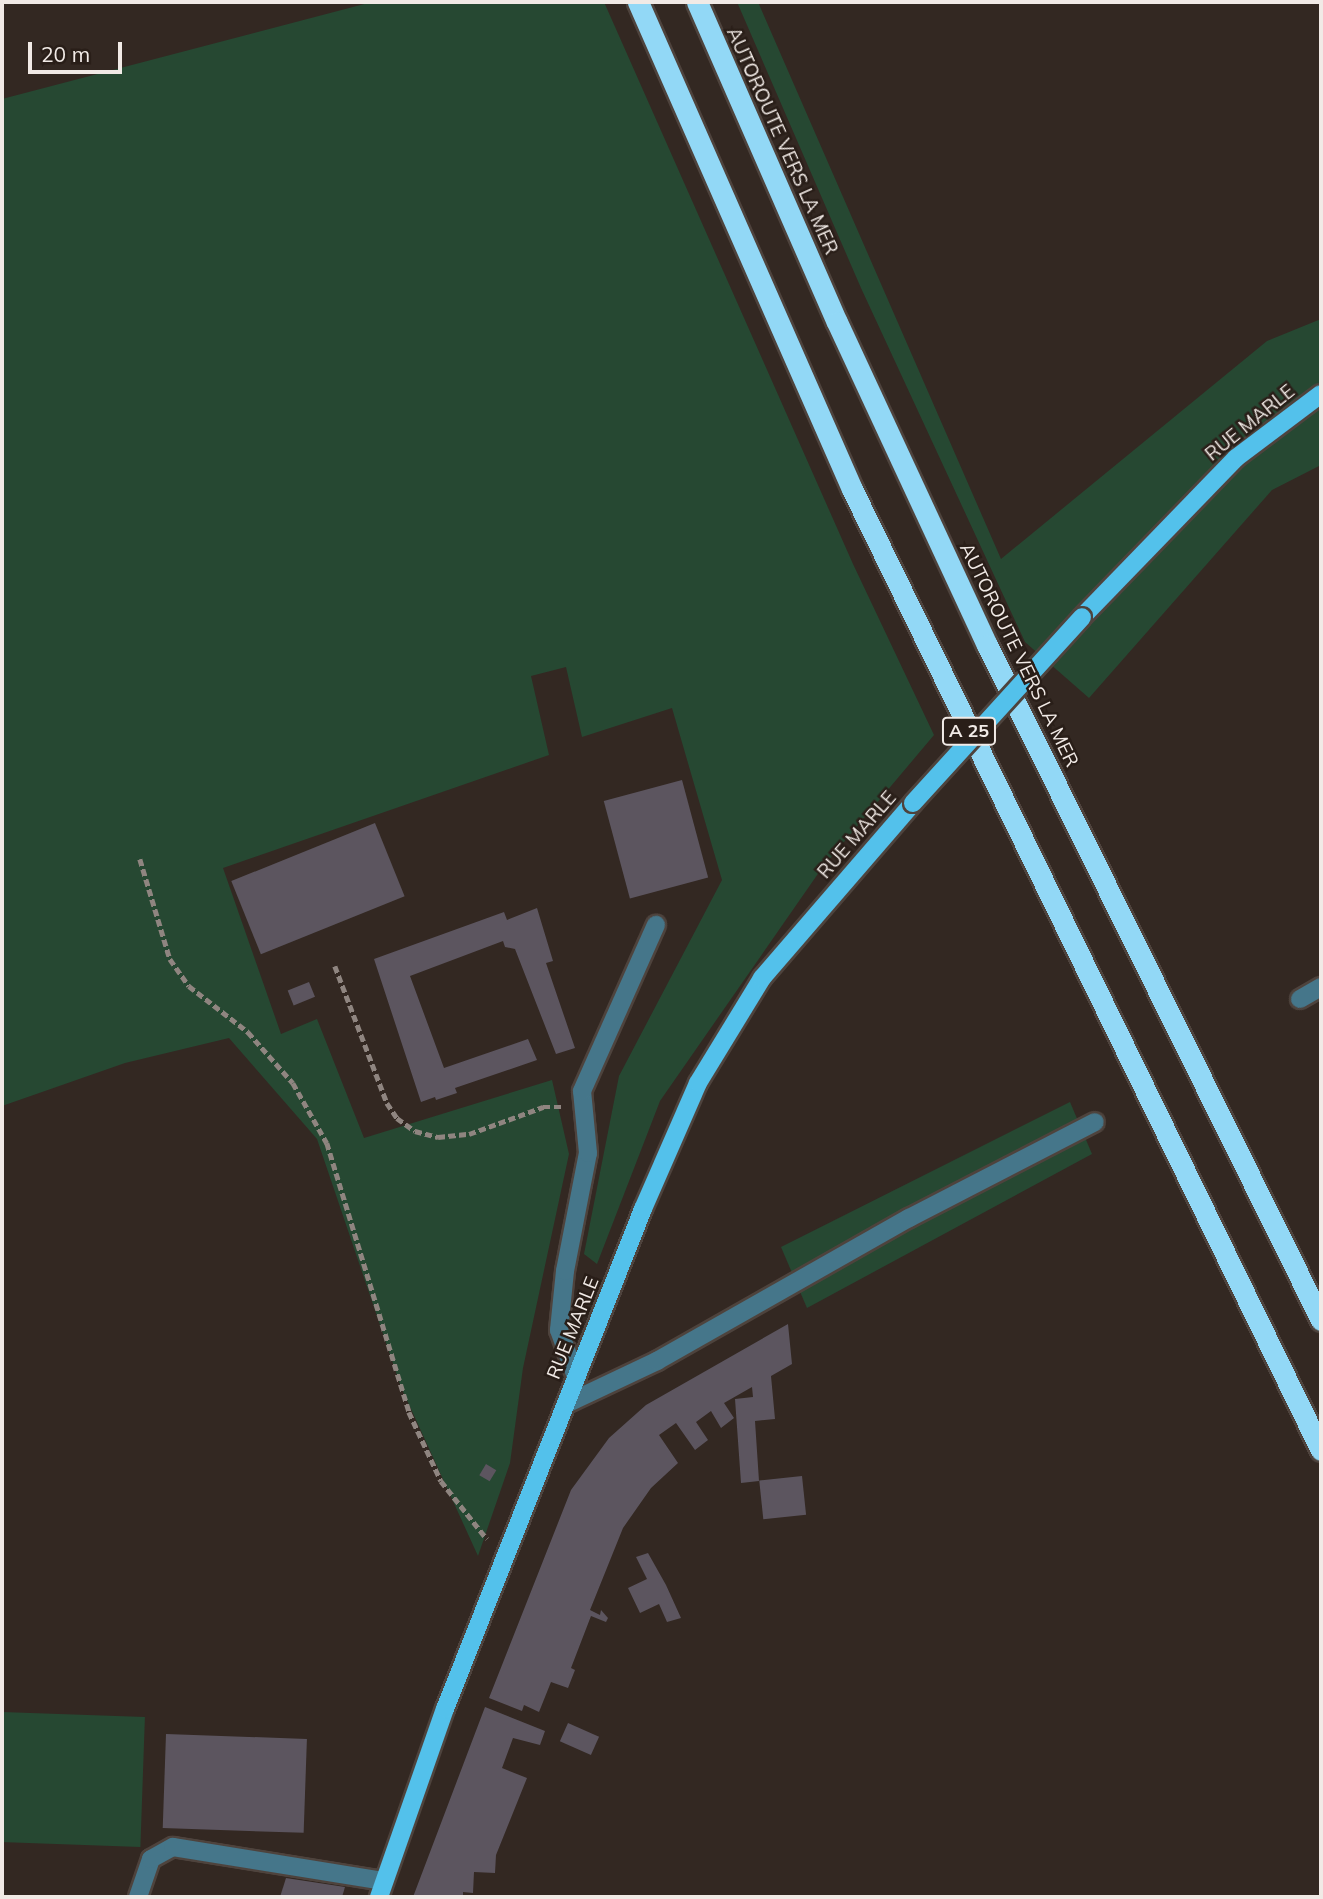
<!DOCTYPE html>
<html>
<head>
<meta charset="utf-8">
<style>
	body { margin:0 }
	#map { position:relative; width:1323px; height:1899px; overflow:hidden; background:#332822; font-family:Mulish,sans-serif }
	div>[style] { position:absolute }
	.green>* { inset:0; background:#264832; transform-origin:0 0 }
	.building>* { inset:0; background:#5c555f; transform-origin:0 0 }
	.path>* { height:4.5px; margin-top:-2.25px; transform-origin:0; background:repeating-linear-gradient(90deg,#8f8580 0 7px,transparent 0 10.5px) }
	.roads { filter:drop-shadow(2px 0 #4e433d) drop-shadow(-2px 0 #4e433d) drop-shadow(0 2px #4e433d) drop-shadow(0 -2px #4e433d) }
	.minor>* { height:18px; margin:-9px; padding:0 9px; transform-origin:9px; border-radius:9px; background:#45768a }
	.major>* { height:18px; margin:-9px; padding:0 9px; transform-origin:9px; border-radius:9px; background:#53c1eb }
	.highway>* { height:21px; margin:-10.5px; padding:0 10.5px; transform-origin:10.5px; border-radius:10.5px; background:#92d8f6 }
	.bridges { filter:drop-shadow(2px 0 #4e433d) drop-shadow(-2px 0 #4e433d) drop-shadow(0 2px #4e433d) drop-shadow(0 -2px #4e433d) }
	.major-bridge>* { height:18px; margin:-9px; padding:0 9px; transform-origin:9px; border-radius:9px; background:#53c1eb }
	span { translate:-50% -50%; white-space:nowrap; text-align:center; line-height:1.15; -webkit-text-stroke:5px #291e18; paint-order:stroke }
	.shield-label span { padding:2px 5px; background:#291e18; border:2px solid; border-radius:5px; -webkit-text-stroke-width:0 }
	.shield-label { font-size:18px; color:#f1eae6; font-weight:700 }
	.street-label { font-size:19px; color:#f1eae6 }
	.frame { position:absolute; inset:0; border:4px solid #f1eae6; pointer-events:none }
	.scale { position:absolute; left:28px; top:42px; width:94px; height:32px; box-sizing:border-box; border:4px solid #f1eae6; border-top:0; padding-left:9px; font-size:21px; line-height:24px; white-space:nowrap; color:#f1eae6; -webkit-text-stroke:5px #291e18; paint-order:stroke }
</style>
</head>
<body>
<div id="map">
	<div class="green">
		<div style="clip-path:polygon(372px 2px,604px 2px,853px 564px,934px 735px,822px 868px,660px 1101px,597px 1264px,584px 1254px,619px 1076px,722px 880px,672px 708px,582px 737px,566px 667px,531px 676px,549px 755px,223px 868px,281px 1034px,317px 1019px,364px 1138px,552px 1080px,569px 1154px,523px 1368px,510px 1463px,478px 1556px,401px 1387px,317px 1139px,229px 1038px,125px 1063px,2px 1106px,2px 99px)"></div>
		<div style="clip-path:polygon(737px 2px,758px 2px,1001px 559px,1267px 341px,1321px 319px,1321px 465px,1272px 490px,1089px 698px,1025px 642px,861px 288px)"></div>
		<div style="clip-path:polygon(1070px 1102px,1092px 1154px,807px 1308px,781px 1247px)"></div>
		<div style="left:2px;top:1712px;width:143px;height:130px;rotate:2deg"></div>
	</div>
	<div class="building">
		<div style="left:682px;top:780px;width:101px;height:81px;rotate:75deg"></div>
		<div style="left:375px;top:823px;width:79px;height:155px;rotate:68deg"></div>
		<div style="clip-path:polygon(537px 908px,553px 961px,546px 963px,575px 1048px,556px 1054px,515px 949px,505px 947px,503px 941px,410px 976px,444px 1068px,528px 1039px,537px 1060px,455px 1088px,457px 1093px,436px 1100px,435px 1097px,421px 1102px,374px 959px,504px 912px,507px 920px)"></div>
		<div style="left:309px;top:982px;width:16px;height:23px;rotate:68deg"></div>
		<div style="clip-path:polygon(788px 1324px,792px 1364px,771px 1376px,775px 1419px,755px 1421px,759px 1481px,741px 1483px,735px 1399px,753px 1397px,752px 1387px,724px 1403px,734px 1418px,721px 1428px,711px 1411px,696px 1422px,708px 1440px,695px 1450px,676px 1423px,659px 1435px,678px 1463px,651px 1488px,623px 1528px,590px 1610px,600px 1615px,601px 1610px,608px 1618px,606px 1622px,591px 1616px,571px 1668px,575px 1670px,568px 1688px,551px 1682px,539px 1712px,524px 1705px,522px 1711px,489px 1698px,571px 1490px,609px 1438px,646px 1405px)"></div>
		<div style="left:486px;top:1464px;width:12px;height:13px;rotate:31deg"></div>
		<div style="left:802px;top:1476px;width:39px;height:43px;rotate:84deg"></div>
		<div style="clip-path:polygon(648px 1553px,666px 1585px,681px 1618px,667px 1622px,659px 1604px,640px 1613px,628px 1588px,647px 1579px,636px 1557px)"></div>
		<div style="clip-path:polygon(485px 1707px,545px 1731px,540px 1745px,513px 1738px,502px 1768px,527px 1778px,496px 1855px,495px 1873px,474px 1872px,473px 1893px,463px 1892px,463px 1897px,413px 1897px)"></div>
		<div style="left:568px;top:1723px;width:34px;height:20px;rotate:24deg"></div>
		<div style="left:166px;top:1734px;width:141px;height:94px;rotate:2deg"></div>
		<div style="clip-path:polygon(286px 1878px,345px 1887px,342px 1897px,280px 1897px)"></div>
	</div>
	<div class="path">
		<div style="left:140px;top:859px;width:104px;rotate:73.3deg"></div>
		<div style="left:170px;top:959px;width:33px;rotate:55deg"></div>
		<div style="left:189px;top:986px;width:75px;rotate:37.9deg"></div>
		<div style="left:248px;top:1032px;width:68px;rotate:48.6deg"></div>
		<div style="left:293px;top:1083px;width:69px;rotate:60.5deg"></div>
		<div style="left:327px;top:1143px;width:281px;rotate:73deg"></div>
		<div style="left:409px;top:1412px;width:76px;rotate:65.1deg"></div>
		<div style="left:441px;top:1481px;width:74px;rotate:51.6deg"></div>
		<div style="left:335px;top:966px;width:147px;rotate:69.2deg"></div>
		<div style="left:387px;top:1103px;width:18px;rotate:56deg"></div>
		<div style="left:397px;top:1118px;width:22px;rotate:36deg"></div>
		<div style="left:415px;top:1131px;width:24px;rotate:15deg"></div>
		<div style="left:438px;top:1137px;width:31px;rotate:-6deg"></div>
		<div style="left:469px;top:1134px;width:79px;rotate:-20deg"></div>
		<div style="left:543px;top:1107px;width:18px"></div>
	</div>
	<div class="roads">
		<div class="minor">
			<div style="left:1300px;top:999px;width:24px;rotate:-30deg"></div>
			<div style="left:576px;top:1377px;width:50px;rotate:-109.9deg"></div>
			<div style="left:559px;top:1330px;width:59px;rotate:-84.2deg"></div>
			<div style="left:565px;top:1271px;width:120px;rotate:-79deg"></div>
			<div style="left:588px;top:1153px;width:62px;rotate:-95.5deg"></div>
			<div style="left:582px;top:1091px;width:182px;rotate:-66deg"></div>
			<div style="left:566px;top:1404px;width:101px;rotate:-25.3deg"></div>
			<div style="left:657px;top:1361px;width:290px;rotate:-29.6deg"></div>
			<div style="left:909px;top:1218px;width:209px;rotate:-27.3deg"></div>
			<div style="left:138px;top:1897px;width:40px;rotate:-71.1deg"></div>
			<div style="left:151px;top:1859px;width:25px;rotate:-29deg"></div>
			<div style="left:173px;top:1847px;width:214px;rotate:9.2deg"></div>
		</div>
		<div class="major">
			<div style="left:1082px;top:617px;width:221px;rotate:-45.9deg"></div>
			<div style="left:1236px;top:458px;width:106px;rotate:-37deg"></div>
			<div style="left:379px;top:1897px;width:199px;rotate:-70.7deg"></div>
			<div style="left:445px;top:1709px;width:538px;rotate:-68.4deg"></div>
			<div style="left:643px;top:1209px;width:137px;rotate:-66.4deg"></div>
			<div style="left:698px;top:1083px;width:123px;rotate:-58.6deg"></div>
			<div style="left:762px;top:978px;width:231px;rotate:-49.2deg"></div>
		</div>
		<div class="highway">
			<div style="left:638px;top:2px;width:532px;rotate:66.28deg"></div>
			<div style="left:852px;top:489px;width:1069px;rotate:63.99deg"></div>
			<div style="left:697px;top:2px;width:349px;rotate:66.4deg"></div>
			<div style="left:837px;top:322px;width:356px;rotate:65.1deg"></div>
			<div style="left:987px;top:645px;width:753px;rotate:63.67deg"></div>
		</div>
	</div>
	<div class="bridges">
		<div class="major-bridge">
			<div style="left:913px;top:803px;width:251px;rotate:-47.7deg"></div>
		</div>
	</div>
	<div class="shield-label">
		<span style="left:969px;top:731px">A 25</span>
	</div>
	<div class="street-label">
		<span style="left:782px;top:141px;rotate:66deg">AUTOROUTE VERS LA MER</span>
		<span style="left:1250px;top:423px;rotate:-39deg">RUE MARLE</span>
		<span style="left:1019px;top:655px;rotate:64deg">AUTOROUTE VERS LA MER</span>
		<span style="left:857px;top:835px;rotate:-49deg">RUE MARLE</span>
		<span style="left:573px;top:1328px;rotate:-68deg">RUE MARLE</span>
	</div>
	<div class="frame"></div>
	<div class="scale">20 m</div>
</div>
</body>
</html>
